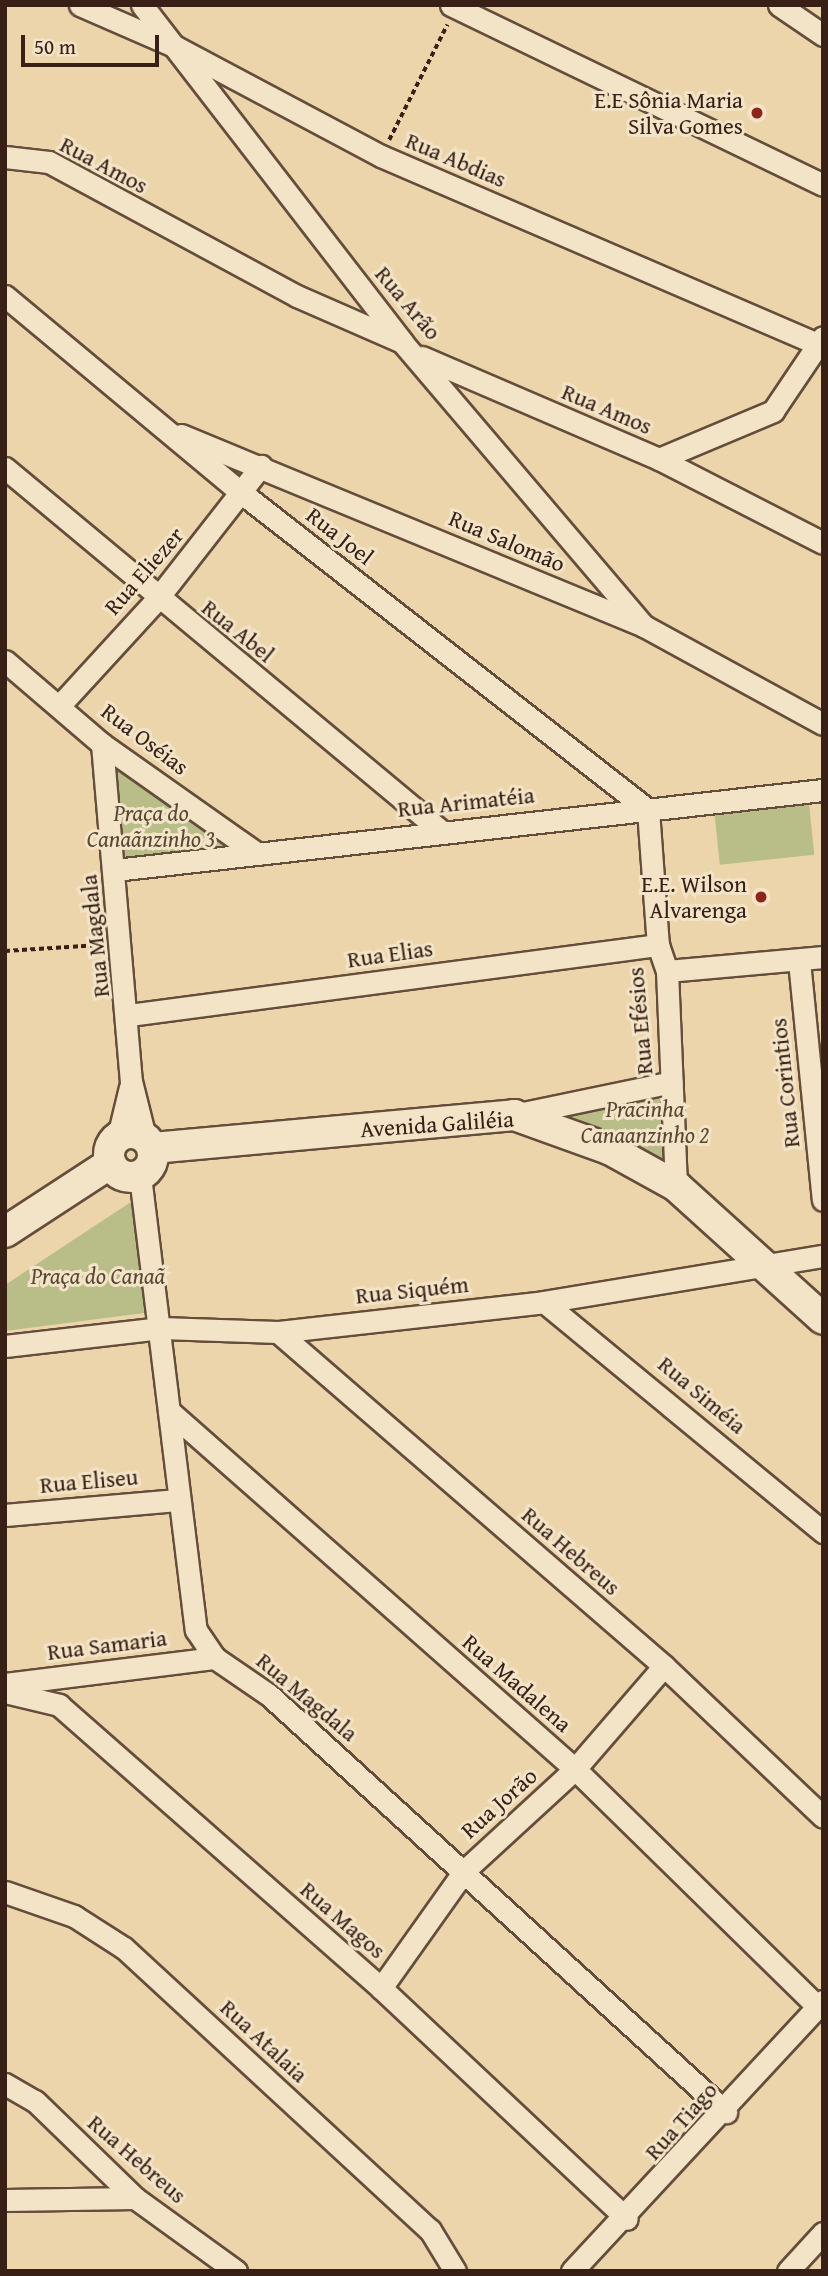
<!DOCTYPE html>
<html>
<head>
<meta charset="utf-8">
<style>
	body { margin:0 }
	#map { position:relative; width:828px; height:2276px; overflow:hidden; background:#ecd5ab; font-family:"Gentium Book Plus",serif }
	div>[style] { position:absolute }
	.green>* { inset:0; background:#b9bd87; transform-origin:0 0 }
	.path>* { height:3.5px; margin-top:-1.75px; transform-origin:0; background:repeating-linear-gradient(90deg,#382016 0 5px,transparent 0 8.5px) }
	.roads { filter:drop-shadow(2px 0 #654d3b) drop-shadow(-2px 0 #654d3b) drop-shadow(0 2px #654d3b) drop-shadow(0 -2px #654d3b) }
	.street>* { height:21px; margin:-10.5px; padding:0 10.5px; transform-origin:10.5px; border-radius:10.5px; background:#f3e4c8 }
	.secondary>* { height:30px; margin:-15px; padding:0 15px; transform-origin:15px; border-radius:15px; background:#f3e4c8 }
	.secondary>.ring { margin:-15px; padding:0; box-sizing:content-box; background:none; border:30px solid #f3e4c8; border-radius:50% }
	.dots>* { width:19px; height:19px; translate:-50% -50%; box-sizing:border-box; border:4px solid #f3e4c8; border-radius:50% }
	span { translate:-50% -50%; white-space:nowrap; text-align:center; line-height:1.15; -webkit-text-stroke:6px #f3e4c8; paint-order:stroke }
	.poi-label { font-size:23px; color:#382016 }
	.right { translate:-100% -50%; text-align:right }
	.street-label { font-size:23px; color:#382016 }
	.park-label { font-size:23px; color:#584732; font-style:italic }
	.frame { position:absolute; inset:0; border:7px solid #382016; pointer-events:none }
	.scale { position:absolute; left:21px; top:35px; width:138px; height:32px; box-sizing:border-box; border:4px solid #382016; border-top:0; padding-left:9px; font-size:21px; line-height:24px; white-space:nowrap; color:#382016; -webkit-text-stroke:5px #f3e4c8; paint-order:stroke }
</style>
</head>
<body>
<div id="map">
	<div class="green">
		<div style="clip-path:polygon(110px 756px,244px 850px,120px 865px)"></div>
		<div style="left:809px;top:804px;width:51px;height:95px;rotate:84deg"></div>
		<div style="clip-path:polygon(670px 1093px,671px 1174px,615px 1134px,538px 1113px)"></div>
		<div style="clip-path:polygon(137px 1198px,144px 1313px,5px 1331px,5px 1285px)"></div>
	</div>
	<div class="path">
		<div style="left:389px;top:140px;width:129px;rotate:-63.2deg"></div>
		<div style="left:5px;top:951px;width:95px;rotate:-3.6deg"></div>
	</div>
	<div class="roads">
		<div class="street">
			<div style="left:80px;top:5px;width:103px;rotate:23.6deg"></div>
			<div style="left:174px;top:46px;width:234px;rotate:28deg"></div>
			<div style="left:381px;top:156px;width:478px;rotate:23.3deg"></div>
			<div style="left:142px;top:5px;width:426px;rotate:52.3deg"></div>
			<div style="left:402px;top:342px;width:373px;rotate:49.6deg"></div>
			<div style="left:451px;top:5px;width:413px;rotate:25.8deg"></div>
			<div style="left:779px;top:5px;width:53px;rotate:34.3deg"></div>
			<div style="left:5px;top:157px;width:44px;rotate:6.5deg"></div>
			<div style="left:49px;top:162px;width:282px;rotate:28.4deg"></div>
			<div style="left:297px;top:296px;width:112px;rotate:23.6deg"></div>
			<div style="left:5px;top:296px;width:310px;rotate:39.8deg"></div>
			<div style="left:243px;top:494px;width:514px;rotate:37.96deg"></div>
			<div style="left:648px;top:810px;width:135px;rotate:85.8deg"></div>
			<div style="left:658px;top:945px;width:28px;rotate:71deg"></div>
			<div style="left:667px;top:971px;width:215px;rotate:87.6deg"></div>
			<div style="left:422px;top:357px;width:258px;rotate:23.3deg"></div>
			<div style="left:659px;top:459px;width:184px;rotate:27.1deg"></div>
			<div style="left:181px;top:435px;width:501px;rotate:22.42deg"></div>
			<div style="left:644px;top:626px;width:204px;rotate:28.7deg"></div>
			<div style="left:659px;top:459px;width:124px;rotate:-22.8deg"></div>
			<div style="left:773px;top:411px;width:89px;rotate:-56deg"></div>
			<div style="left:5px;top:468px;width:566px;rotate:39.77deg"></div>
			<div style="left:5px;top:661px;width:128px;rotate:40.6deg"></div>
			<div style="left:102px;top:744px;width:191px;rotate:35.2deg"></div>
			<div style="left:60px;top:705px;width:144px;rotate:-47.5deg"></div>
			<div style="left:157px;top:599px;width:169px;rotate:-52deg"></div>
			<div style="left:102px;top:744px;width:338px;rotate:85.1deg"></div>
			<div style="left:131px;top:1081px;width:58px;rotate:76deg"></div>
			<div style="left:115px;top:870px;width:713px;rotate:-6.45deg"></div>
			<div style="left:799px;top:961px;width:240px;rotate:84.3deg"></div>
			<div style="left:667px;top:971px;width:157px;rotate:-5.1deg"></div>
			<div style="left:129px;top:1015px;width:534px;rotate:-7.54deg"></div>
			<div style="left:514px;top:1115px;width:161px;rotate:-11.8deg"></div>
			<div style="left:118px;top:1137px;width:51px;rotate:-76.5deg"></div>
			<div style="left:140px;top:1176px;width:457px;rotate:83deg"></div>
			<div style="left:196px;top:1630px;width:34px;rotate:56deg"></div>
			<div style="left:215px;top:1658px;width:65px;rotate:34.4deg"></div>
			<div style="left:269px;top:1695px;width:619px;rotate:42.38deg"></div>
			<div style="left:544px;top:1302px;width:362px;rotate:39.5deg"></div>
			<div style="left:278px;top:1332px;width:510px;rotate:40.87deg"></div>
			<div style="left:664px;top:1666px;width:219px;rotate:43.5deg"></div>
			<div style="left:5px;top:1346px;width:157px;rotate:-6.6deg"></div>
			<div style="left:161px;top:1328px;width:117px;rotate:2deg"></div>
			<div style="left:278px;top:1332px;width:268px;rotate:-6.4deg"></div>
			<div style="left:544px;top:1302px;width:283px;rotate:-9.4deg"></div>
			<div style="left:169px;top:1411px;width:541px;rotate:41.4deg"></div>
			<div style="left:575px;top:1769px;width:340px;rotate:44.4deg"></div>
			<div style="left:5px;top:1515px;width:174px;rotate:-5deg"></div>
			<div style="left:5px;top:1684px;width:212px;rotate:-7.1deg"></div>
			<div style="left:5px;top:1692px;width:56px;rotate:13.5deg"></div>
			<div style="left:59px;top:1705px;width:429px;rotate:41.3deg"></div>
			<div style="left:381px;top:1988px;width:337px;rotate:43.2deg"></div>
			<div style="left:5px;top:1892px;width:73px;rotate:19.2deg"></div>
			<div style="left:74px;top:1916px;width:59px;rotate:32.6deg"></div>
			<div style="left:124px;top:1948px;width:416px;rotate:42.7deg"></div>
			<div style="left:430px;top:2230px;width:48px;rotate:58.6deg"></div>
			<div style="left:381px;top:1988px;width:143px;rotate:-54.6deg"></div>
			<div style="left:464px;top:1871px;width:151px;rotate:-42.6deg"></div>
			<div style="left:575px;top:1769px;width:136px;rotate:-49.2deg"></div>
			<div style="left:5px;top:2084px;width:34px;rotate:30deg"></div>
			<div style="left:35px;top:2101px;width:139px;rotate:44.1deg"></div>
			<div style="left:135px;top:2198px;width:125px;rotate:35.9deg"></div>
			<div style="left:5px;top:2200px;width:130px;rotate:-0.9deg"></div>
			<div style="left:572px;top:2271px;width:369px;rotate:-47.1deg"></div>
			<div style="left:788px;top:2271px;width:52px;rotate:-47.4deg"></div>
		</div>
		<div class="secondary">
			<div class="ring" style="left:109px;top:1133px;width:14px;height:14px"></div>
			<div style="left:153px;top:1148px;width:363px;rotate:-5.2deg"></div>
			<div style="left:514px;top:1115px;width:101px;rotate:19.7deg"></div>
			<div style="left:609px;top:1149px;width:77px;rotate:28.9deg"></div>
			<div style="left:676px;top:1186px;width:198px;rotate:42.1deg"></div>
			<div style="left:5px;top:1232px;width:126px;rotate:-33.1deg"></div>
		</div>
	</div>
	<div class="dots">
		<div style="left:757px;top:113px;background:#8f2418"></div>
		<div style="left:761px;top:897px;background:#8f2418"></div>
	</div>
	<div class="poi-label">
		<span class="right" style="left:743px;top:113px">E.E Sônia Maria<br>Silva Gomes</span>
		<span class="right" style="left:747px;top:897px">E.E. Wilson<br>Alvarenga</span>
	</div>
	<div class="street-label">
		<span style="left:456px;top:160px;rotate:23deg">Rua Abdias</span>
		<span style="left:104px;top:165px;rotate:28deg">Rua Amos</span>
		<span style="left:408px;top:303px;rotate:50deg">Rua Arão</span>
		<span style="left:607px;top:409px;rotate:23deg">Rua Amos</span>
		<span style="left:340px;top:536px;rotate:38deg">Rua Joel</span>
		<span style="left:507px;top:541px;rotate:23deg">Rua Salomão</span>
		<span style="left:144px;top:571px;rotate:-49deg">Rua Eliezer</span>
		<span style="left:238px;top:631px;rotate:39deg">Rua Abel</span>
		<span style="left:145px;top:739px;rotate:37deg">Rua Oséias</span>
		<span style="left:466px;top:802px;rotate:-6deg">Rua Arimatéia</span>
		<span style="left:95px;top:936px;rotate:-96deg">Rua Magdala</span>
		<span style="left:390px;top:954px;rotate:-8deg">Rua Elias</span>
		<span style="left:640px;top:1021px;rotate:-95deg">Rua Efésios</span>
		<span style="left:785px;top:1083px;rotate:-96deg">Rua Corintios</span>
		<span style="left:437px;top:1124px;rotate:-4deg">Avenida Galiléia</span>
		<span style="left:412px;top:1290px;rotate:-6deg">Rua Siquém</span>
		<span style="left:702px;top:1395px;rotate:40deg">Rua Siméia</span>
		<span style="left:89px;top:1481px;rotate:-5deg">Rua Eliseu</span>
		<span style="left:571px;top:1551px;rotate:41deg">Rua Hebreus</span>
		<span style="left:107px;top:1645px;rotate:-7deg">Rua Samaria</span>
		<span style="left:517px;top:1683px;rotate:41deg">Rua Madalena</span>
		<span style="left:307px;top:1697px;rotate:40deg">Rua Magdala</span>
		<span style="left:499px;top:1803px;rotate:-42deg">Rua Jorão</span>
		<span style="left:343px;top:1920px;rotate:41deg">Rua Magos</span>
		<span style="left:264px;top:2041px;rotate:43deg">Rua Atalaia</span>
		<span style="left:681px;top:2121px;rotate:-48deg">Rua Tiago</span>
		<span style="left:137px;top:2159px;rotate:41deg">Rua Hebreus</span>
	</div>
	<div class="park-label">
		<span style="left:151px;top:826px">Praça do<br>Canaãnzinho 3</span>
		<span style="left:645px;top:1122px">Pracinha<br>Canaanzinho 2</span>
		<span style="left:98px;top:1276px">Praça do Canaã</span>
	</div>
	<div class="frame"></div>
	<div class="scale">50 m</div>
</div>
</body>
</html>
